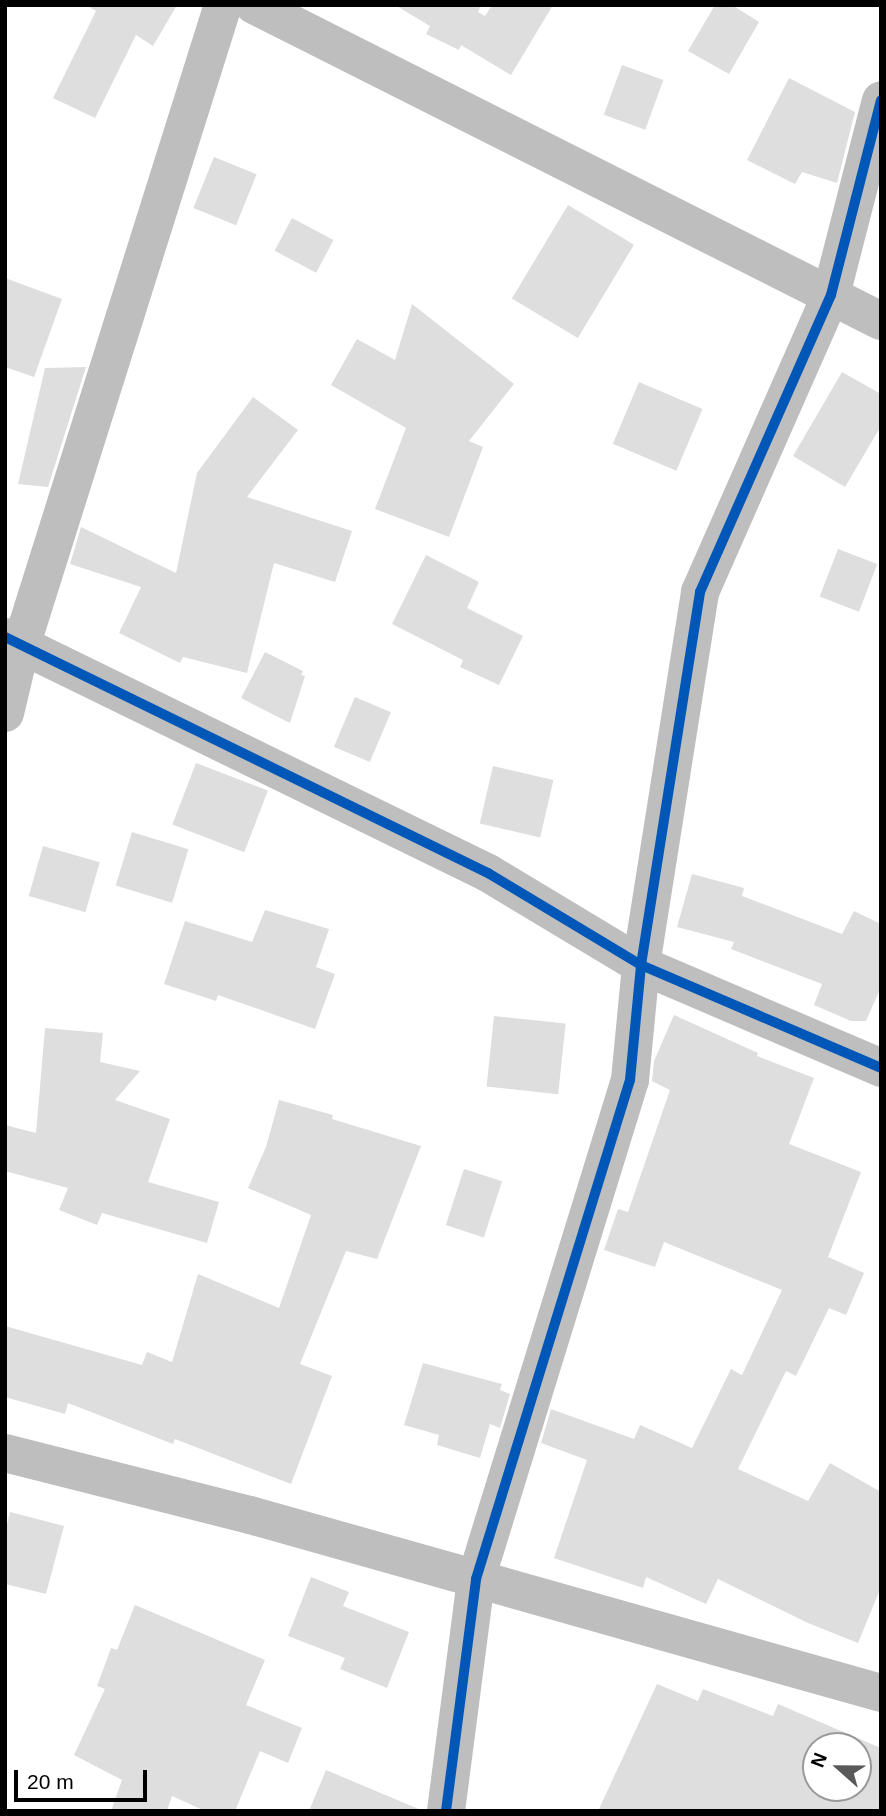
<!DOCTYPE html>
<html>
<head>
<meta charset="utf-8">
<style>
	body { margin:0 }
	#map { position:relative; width:886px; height:1816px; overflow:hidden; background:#fff; font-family:Arial,sans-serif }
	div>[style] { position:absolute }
	.building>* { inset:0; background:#dedede; transform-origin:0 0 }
	.minor>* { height:38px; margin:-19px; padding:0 19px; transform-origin:19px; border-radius:19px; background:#bebebe }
	.cycleway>* { height:10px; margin:-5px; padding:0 5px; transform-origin:5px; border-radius:5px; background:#0057b8 }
	span { translate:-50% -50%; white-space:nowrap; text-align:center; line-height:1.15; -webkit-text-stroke:7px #fff; paint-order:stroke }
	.frame { position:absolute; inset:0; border:7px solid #000; pointer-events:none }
	.north { position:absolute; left:802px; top:1732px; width:70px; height:70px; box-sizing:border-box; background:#fff; border:2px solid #999; border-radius:50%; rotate:291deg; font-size:19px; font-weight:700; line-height:28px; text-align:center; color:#000 }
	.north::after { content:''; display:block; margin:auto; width:24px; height:32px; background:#595959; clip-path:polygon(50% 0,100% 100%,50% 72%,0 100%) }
	.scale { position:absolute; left:14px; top:1770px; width:133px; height:32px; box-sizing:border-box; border:4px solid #000; border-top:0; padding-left:9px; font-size:21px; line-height:24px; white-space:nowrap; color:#000; -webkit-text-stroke:5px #fff; paint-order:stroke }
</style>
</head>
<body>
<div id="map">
	<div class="building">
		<div style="clip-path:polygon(86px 5px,177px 5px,153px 46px,136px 35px,95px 118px,53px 98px,96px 11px)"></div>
		<div style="clip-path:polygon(395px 5px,481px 5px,478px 12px,485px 16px,492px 5px,553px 5px,511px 75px,461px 45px,459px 50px,426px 34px,430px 26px)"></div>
		<div style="clip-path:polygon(715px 5px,732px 5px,759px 22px,729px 74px,688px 51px)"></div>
		<div style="left:622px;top:65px;width:44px;height:53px;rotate:20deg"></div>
		<div style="clip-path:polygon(789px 78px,855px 112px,837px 183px,802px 172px,795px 184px,747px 160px)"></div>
		<div style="left:214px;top:157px;width:46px;height:55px;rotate:22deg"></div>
		<div style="left:568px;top:205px;width:77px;height:109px;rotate:31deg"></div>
		<div style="left:292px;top:218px;width:47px;height:37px;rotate:28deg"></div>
		<div style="clip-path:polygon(5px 278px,62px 299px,34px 377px,5px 367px)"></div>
		<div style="clip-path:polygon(412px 304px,514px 384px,469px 441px,483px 447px,449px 537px,375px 509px,406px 428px,331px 385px,357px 339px,395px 360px)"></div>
		<div style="clip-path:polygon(86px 367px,48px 487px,18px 484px,45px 368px)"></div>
		<div style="clip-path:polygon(842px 372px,881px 394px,881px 426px,845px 487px,793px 456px)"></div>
		<div style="left:639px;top:382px;width:69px;height:67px;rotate:23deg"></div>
		<div style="clip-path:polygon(253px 397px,298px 430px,247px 497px,352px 531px,335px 582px,274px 563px,247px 673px,183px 657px,180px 663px,119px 633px,141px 587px,70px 564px,81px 527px,176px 573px,197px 473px)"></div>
		<div style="left:838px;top:549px;width:42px;height:51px;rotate:21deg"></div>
		<div style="clip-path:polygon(426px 555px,479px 582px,467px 608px,523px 636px,499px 685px,460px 667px,463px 660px,392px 624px)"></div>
		<div style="clip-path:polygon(265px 652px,303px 671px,301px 675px,305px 676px,290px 723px,241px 698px)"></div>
		<div style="left:355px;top:697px;width:39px;height:54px;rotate:23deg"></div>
		<div style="left:196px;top:763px;width:77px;height:66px;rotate:21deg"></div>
		<div style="left:493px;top:766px;width:62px;height:59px;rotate:13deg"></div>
		<div style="left:132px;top:832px;width:59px;height:56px;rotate:17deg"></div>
		<div style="left:43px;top:846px;width:59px;height:52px;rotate:16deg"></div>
		<div style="clip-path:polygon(692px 874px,744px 888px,742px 896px,842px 934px,854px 911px,881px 924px,881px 987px,866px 1021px,851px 1021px,814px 1005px,822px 984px,731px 949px,734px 942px,677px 927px)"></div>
		<div style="clip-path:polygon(265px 910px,329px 929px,316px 967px,335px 974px,315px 1029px,218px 995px,216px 1001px,164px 984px,185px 921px,252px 942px)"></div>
		<div style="clip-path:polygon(674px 1015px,758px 1053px,757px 1056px,814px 1078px,789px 1144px,861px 1172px,828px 1257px,864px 1273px,846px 1315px,829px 1308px,796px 1376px,786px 1371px,738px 1469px,808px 1501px,830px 1463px,881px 1492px,881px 1587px,858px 1643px,808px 1623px,718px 1579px,706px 1604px,646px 1577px,643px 1588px,554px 1558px,587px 1460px,541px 1443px,551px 1409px,634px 1439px,640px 1425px,692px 1448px,731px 1369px,742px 1375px,782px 1290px,664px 1242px,655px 1267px,604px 1250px,618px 1209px,628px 1212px,670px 1090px,652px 1081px,654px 1061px)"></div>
		<div style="left:494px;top:1016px;width:72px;height:71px;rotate:6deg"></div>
		<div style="clip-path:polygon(45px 1028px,103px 1033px,100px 1062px,140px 1071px,115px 1100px,170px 1119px,148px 1182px,219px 1202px,207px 1243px,102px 1213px,97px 1225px,59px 1210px,68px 1188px,5px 1171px,5px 1125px,36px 1133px)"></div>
		<div style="clip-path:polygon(279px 1100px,333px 1115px,332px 1119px,421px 1146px,377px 1259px,346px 1251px,300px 1364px,332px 1376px,291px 1484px,175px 1439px,173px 1444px,68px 1403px,65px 1414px,5px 1397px,5px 1326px,142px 1365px,147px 1352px,172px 1362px,198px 1274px,279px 1308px,311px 1215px,248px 1188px,266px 1147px)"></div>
		<div style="left:464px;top:1169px;width:40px;height:59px;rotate:18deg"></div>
		<div style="clip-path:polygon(423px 1363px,502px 1384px,500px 1390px,510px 1394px,500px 1428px,490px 1424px,480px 1458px,437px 1445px,439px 1435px,404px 1425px)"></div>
		<div style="clip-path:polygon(10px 1512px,64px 1526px,46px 1594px,5px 1584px,5px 1532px)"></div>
		<div style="clip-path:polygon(311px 1577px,349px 1592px,343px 1606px,409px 1632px,387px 1688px,340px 1669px,345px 1658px,288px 1636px)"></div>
		<div style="clip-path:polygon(135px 1605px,265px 1660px,246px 1705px,302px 1728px,288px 1763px,260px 1751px,235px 1811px,205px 1811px,172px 1796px,167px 1811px,111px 1811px,122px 1780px,74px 1755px,105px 1689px,97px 1686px,111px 1648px,117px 1650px)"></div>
		<div style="clip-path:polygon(evenodd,657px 1684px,698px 1701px,703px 1689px,773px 1716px,778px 1704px,881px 1748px,881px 1811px,598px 1811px,657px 1684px,816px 1746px,858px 1746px,858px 1788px,816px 1788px,816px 1746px)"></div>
		<div style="clip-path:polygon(326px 1770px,421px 1810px,421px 1811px,309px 1811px)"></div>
	</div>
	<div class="minor">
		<div style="left:254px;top:5px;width:702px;rotate:26.75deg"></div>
		<div style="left:5px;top:637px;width:538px;rotate:26.04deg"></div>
		<div style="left:488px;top:873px;width:179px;rotate:31deg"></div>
		<div style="left:641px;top:965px;width:261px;rotate:23.2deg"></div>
		<div style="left:5px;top:713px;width:69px;rotate:-76.6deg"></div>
		<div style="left:21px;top:646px;width:672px;rotate:-72.51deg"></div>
		<div style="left:5px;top:1453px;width:253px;rotate:14.2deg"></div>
		<div style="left:250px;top:1515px;width:656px;rotate:15.75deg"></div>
		<div style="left:446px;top:1811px;width:234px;rotate:-82.6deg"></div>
		<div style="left:476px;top:1579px;width:522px;rotate:-72.85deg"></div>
		<div style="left:630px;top:1080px;width:116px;rotate:-84.5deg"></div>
		<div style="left:641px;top:965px;width:378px;rotate:-81deg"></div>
		<div style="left:700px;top:592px;width:325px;rotate:-66.2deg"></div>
		<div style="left:831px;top:295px;width:201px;rotate:-75.6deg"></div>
	</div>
	<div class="cycleway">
		<div style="left:5px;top:637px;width:538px;rotate:26.04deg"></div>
		<div style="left:488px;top:873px;width:179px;rotate:31deg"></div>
		<div style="left:641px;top:965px;width:261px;rotate:23.2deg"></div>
		<div style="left:446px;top:1811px;width:234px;rotate:-82.6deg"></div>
		<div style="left:476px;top:1579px;width:522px;rotate:-72.85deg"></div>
		<div style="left:630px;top:1080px;width:116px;rotate:-84.5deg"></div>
		<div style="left:641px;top:965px;width:378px;rotate:-81deg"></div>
		<div style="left:700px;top:592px;width:325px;rotate:-66.2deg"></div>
		<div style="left:831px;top:295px;width:201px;rotate:-75.6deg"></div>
	</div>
	<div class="frame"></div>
	<div class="north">N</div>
	<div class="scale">20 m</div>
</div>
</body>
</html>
